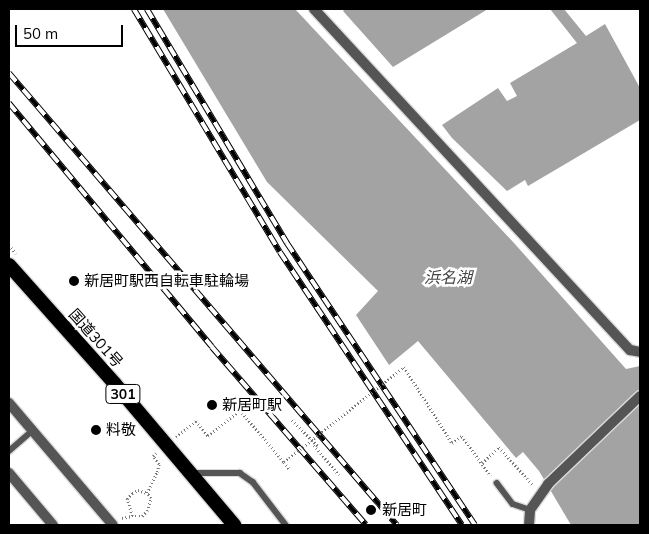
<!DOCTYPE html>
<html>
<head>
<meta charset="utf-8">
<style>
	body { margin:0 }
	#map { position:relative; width:649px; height:534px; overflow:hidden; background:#fff; font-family:Mulish,"Noto Sans JP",sans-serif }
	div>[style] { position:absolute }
	.water>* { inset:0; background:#a3a3a3 }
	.path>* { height:2.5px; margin-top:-1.25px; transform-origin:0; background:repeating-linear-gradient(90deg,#777 0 1px,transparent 0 3.5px) }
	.roads { filter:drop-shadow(1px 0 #dbdbdb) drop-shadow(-1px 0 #dbdbdb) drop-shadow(0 1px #dbdbdb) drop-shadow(0 -1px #dbdbdb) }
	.service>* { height:5.5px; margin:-2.75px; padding:0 2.75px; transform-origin:2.75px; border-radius:2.75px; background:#555 }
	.minor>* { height:10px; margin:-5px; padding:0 5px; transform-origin:5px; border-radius:5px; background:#555 }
	.tertiary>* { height:10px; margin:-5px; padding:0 5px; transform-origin:5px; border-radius:5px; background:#555 }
	.trunk>* { height:14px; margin:-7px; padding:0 7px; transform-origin:7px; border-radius:7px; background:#000 }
	.rail>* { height:5.5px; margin-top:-2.75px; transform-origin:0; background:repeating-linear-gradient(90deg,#fff 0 11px,#000 0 22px); box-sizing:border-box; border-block:1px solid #000 }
	.path-bridge>* { height:2.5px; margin-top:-1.25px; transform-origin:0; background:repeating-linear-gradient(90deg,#777 0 1px,transparent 0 3.5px) }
	.dots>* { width:14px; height:14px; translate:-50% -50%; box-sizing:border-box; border:2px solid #fff; border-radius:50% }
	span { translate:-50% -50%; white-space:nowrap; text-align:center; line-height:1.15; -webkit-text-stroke:5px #fff; paint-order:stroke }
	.shield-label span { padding:1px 4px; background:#fff; border:1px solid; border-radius:4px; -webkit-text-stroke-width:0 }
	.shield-label { font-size:14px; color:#000; font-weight:700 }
	.poi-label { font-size:15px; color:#000 }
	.left { translate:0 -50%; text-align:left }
	.street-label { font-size:15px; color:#000 }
	.water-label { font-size:16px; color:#444; font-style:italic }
	.frame { position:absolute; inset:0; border:10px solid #000; pointer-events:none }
	.scale { position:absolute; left:15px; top:25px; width:108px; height:22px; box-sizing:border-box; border:2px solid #000; border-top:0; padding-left:6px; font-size:15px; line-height:18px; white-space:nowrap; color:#000; -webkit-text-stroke:4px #fff; paint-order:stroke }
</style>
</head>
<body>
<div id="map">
	<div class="water">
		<div style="clip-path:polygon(163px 9px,295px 9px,514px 243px,626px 369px,640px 366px,640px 525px,571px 525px,539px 471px,523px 452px,516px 458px,418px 341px,389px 365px,356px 315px,378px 291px,267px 182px)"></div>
		<div style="clip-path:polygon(345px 9px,488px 9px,393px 67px,343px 11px)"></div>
		<div style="clip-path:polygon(550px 9px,564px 9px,586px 36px,605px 24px,640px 88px,640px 120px,528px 186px,525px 180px,507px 191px,452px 138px,442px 125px,498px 88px,507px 101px,517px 96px,510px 83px,577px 43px)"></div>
	</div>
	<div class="path">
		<div style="left:9px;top:245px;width:11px;rotate:49deg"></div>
		<div style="left:408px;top:373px;width:83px;rotate:57.8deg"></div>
		<div style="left:452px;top:443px;width:12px;rotate:-35deg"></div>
		<div style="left:462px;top:436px;width:49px;rotate:54.1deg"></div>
		<div style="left:292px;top:420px;width:37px;rotate:45deg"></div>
		<div style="left:176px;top:437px;width:26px;rotate:-39deg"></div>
		<div style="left:196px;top:421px;width:19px;rotate:51deg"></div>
		<div style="left:208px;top:436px;width:41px;rotate:-39.1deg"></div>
		<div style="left:240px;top:410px;width:68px;rotate:49.8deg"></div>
		<div style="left:284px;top:462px;width:6px;rotate:-39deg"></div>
		<div style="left:314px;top:445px;width:39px;rotate:50deg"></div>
		<div style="left:284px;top:462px;width:10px;rotate:53deg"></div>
		<div style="left:482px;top:463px;width:23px;rotate:-43deg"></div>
		<div style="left:499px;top:447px;width:51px;rotate:48.2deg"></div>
		<div style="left:132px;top:516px;width:10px"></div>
		<div style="left:142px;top:516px;width:7px;rotate:-45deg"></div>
		<div style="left:147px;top:511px;width:14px;rotate:-73deg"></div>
		<div style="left:151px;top:498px;width:6px;rotate:-129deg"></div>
		<div style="left:122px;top:518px;width:10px;rotate:-11deg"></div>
		<div style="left:132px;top:516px;width:18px;rotate:-106deg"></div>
		<div style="left:127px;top:499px;width:8px;rotate:-50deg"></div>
		<div style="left:132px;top:493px;width:7px;rotate:-27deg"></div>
		<div style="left:138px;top:490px;width:9px;rotate:18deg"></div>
		<div style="left:147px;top:493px;width:23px;rotate:-65deg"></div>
		<div style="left:157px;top:472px;width:8px;rotate:-76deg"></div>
		<div style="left:159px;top:464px;width:10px;rotate:-127deg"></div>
		<div style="left:153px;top:456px;width:4px;rotate:-45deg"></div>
	</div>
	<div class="roads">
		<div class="service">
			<div style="left:9px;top:451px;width:30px;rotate:-41deg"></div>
			<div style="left:193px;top:473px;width:47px"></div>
			<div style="left:240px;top:473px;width:16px;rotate:35deg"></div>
			<div style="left:253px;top:482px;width:54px;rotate:52.5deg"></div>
			<div style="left:497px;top:483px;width:26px;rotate:53deg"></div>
			<div style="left:513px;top:504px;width:18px;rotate:19deg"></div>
		</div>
		<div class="minor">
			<div style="left:314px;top:9px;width:465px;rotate:47.2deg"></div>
			<div style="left:630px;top:350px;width:10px;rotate:11deg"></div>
			<div style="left:9px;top:403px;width:160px;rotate:49.6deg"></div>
			<div style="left:9px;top:473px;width:68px;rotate:49.8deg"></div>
		</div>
		<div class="tertiary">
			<div style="left:529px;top:525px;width:15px;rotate:-86deg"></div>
			<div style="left:530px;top:510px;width:32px;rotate:-55deg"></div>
			<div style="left:548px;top:484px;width:127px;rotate:-43.7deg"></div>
		</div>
		<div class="trunk">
			<div style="left:9px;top:265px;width:159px;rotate:48.3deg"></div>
			<div style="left:115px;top:384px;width:185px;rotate:49.8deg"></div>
		</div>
	</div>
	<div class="rail">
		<div style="left:134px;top:9px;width:283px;rotate:59deg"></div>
		<div style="left:280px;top:252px;width:328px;rotate:56.3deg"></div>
		<div style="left:147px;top:9px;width:273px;rotate:59.1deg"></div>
		<div style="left:287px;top:243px;width:339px;rotate:56.3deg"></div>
		<div style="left:9px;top:73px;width:596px;rotate:49.36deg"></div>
		<div style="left:9px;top:103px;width:317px;rotate:50.2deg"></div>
		<div style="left:212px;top:347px;width:235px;rotate:49.1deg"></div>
	</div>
	<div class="path-bridge">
		<div style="left:289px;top:458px;width:147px;rotate:-38.4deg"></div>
		<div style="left:404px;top:367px;width:7px;rotate:56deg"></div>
	</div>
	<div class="dots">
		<div style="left:74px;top:281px;background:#000"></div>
		<div style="left:212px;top:405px;background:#000"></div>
		<div style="left:96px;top:430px;background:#000"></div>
		<div style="left:371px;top:510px;background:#000"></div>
	</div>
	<div class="shield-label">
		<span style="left:123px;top:394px">301</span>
	</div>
	<div class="poi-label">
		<span class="left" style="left:84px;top:281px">新居町駅西自転車駐輪場</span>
		<span class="left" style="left:222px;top:405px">新居町駅</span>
		<span class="left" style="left:106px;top:430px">料敬</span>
		<span class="left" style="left:382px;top:510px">新居町</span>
	</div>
	<div class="street-label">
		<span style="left:96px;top:338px;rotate:48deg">国道301号</span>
	</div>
	<div class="water-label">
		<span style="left:448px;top:277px">浜名湖</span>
	</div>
	<div class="frame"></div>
	<div class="scale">50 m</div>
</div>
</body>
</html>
